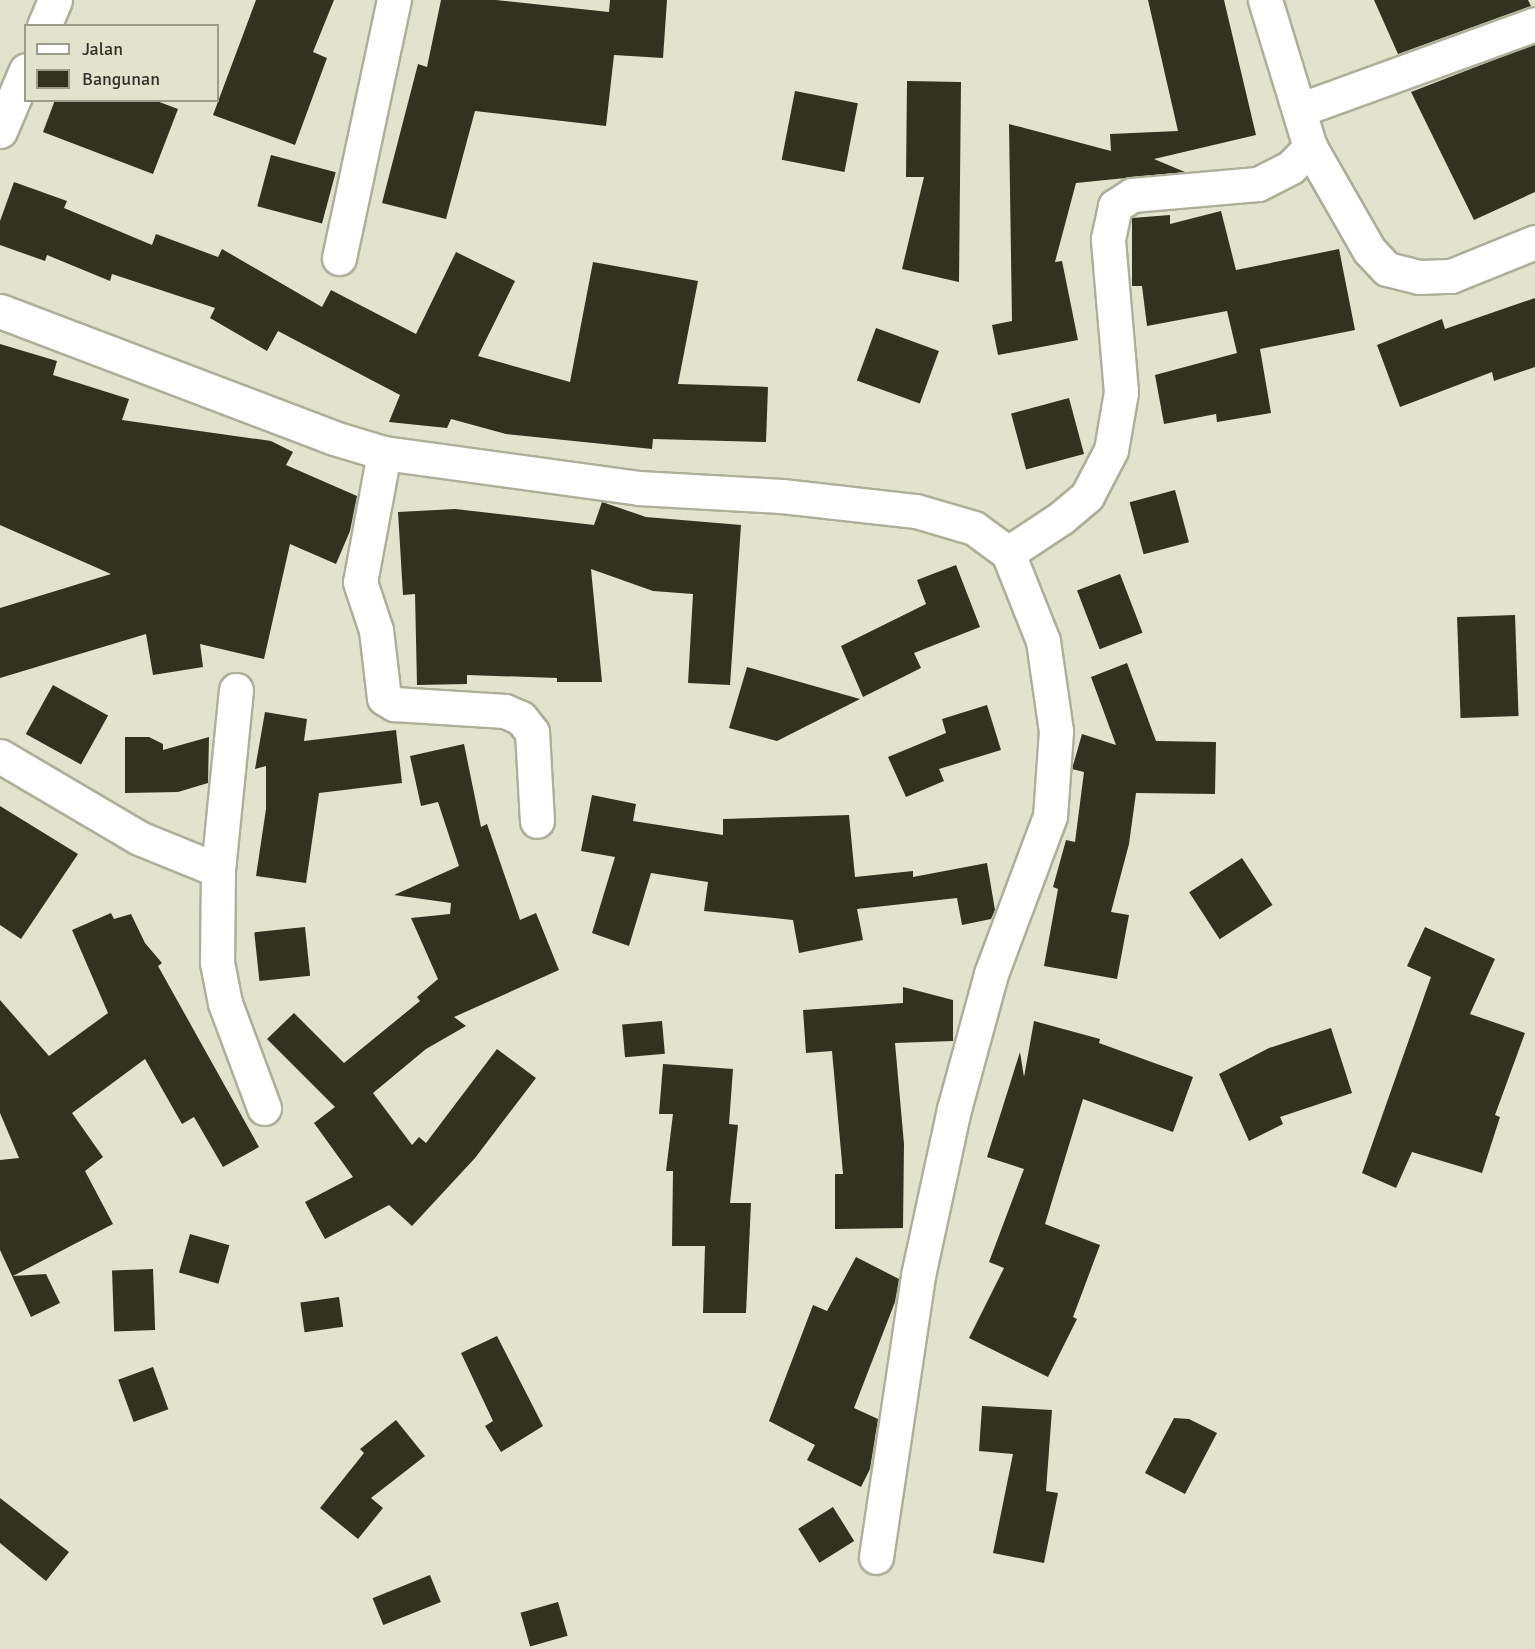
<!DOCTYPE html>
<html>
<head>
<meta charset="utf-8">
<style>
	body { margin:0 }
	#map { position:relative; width:1535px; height:1649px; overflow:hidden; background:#e2e3cc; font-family:Signika,sans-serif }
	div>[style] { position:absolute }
	.building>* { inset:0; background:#323220; transform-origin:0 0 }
	.roads { filter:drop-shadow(2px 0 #aeaf99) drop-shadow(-2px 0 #aeaf99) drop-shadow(0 2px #aeaf99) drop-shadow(0 -2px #aeaf99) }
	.street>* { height:33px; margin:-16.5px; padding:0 16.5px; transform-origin:16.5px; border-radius:16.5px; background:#fff }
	span { translate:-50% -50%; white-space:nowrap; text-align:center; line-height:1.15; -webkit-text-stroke:6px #e2e3cc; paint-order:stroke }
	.legend { position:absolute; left:24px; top:24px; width:195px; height:78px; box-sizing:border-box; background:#e2e3cc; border:2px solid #9c9c8b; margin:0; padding:8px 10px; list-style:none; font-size:18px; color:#323229 }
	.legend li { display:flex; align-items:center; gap:12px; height:30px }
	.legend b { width:30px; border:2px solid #9c9c8b }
</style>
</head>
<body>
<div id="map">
	<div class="building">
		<div style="clip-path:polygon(256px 0,334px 0,313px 52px,327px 58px,295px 145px,213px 115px)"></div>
		<div style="clip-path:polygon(441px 0,496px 0,609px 12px,610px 0,667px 0,663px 58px,614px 55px,606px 126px,475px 111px,446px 219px,382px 203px,418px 64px,427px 67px)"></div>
		<div style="clip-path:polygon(1148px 0,1224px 0,1256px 135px,1154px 159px,1185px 172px,1076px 183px,1055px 262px,1062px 261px,1078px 340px,998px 355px,992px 325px,1012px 321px,1009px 124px,1111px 151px,1110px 134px,1178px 131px)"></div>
		<div style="clip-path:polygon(1374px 0,1528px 0,1531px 6px,1398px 54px)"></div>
		<div style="clip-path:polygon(1535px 44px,1535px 192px,1474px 220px,1411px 92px)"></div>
		<div style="clip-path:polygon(907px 81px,961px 82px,959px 282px,902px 269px,924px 177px,906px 177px)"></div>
		<div style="left:795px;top:91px;width:64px;height:70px;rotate:11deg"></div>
		<div style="clip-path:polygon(55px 100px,154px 100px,178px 109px,153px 174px,43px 132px)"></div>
		<div style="left:271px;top:155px;width:67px;height:53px;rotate:15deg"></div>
		<div style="clip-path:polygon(14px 182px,67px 201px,64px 208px,152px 245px,156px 234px,218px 257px,222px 249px,322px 307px,331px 290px,416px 334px,456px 252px,515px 281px,478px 356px,570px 382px,593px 262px,698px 281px,678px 384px,768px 387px,766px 442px,653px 439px,652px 449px,506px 434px,451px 419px,447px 428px,389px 422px,400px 395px,278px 331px,267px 351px,210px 318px,215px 308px,112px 274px,110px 281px,47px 255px,45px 261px,0 245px,0 221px)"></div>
		<div style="clip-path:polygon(1221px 211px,1236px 270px,1339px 249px,1355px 330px,1260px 349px,1271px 413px,1217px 422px,1216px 414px,1164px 424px,1155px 375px,1237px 353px,1227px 311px,1147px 326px,1142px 286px,1132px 286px,1132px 218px,1170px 215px,1170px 224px)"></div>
		<div style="clip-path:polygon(1535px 298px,1535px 367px,1494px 381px,1492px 372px,1400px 407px,1377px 345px,1442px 319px,1445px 329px)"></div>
		<div style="left:876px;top:328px;width:67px;height:56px;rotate:20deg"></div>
		<div style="clip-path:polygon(0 344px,57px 361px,53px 375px,129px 399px,122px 420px,271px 441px,293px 452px,286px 465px,357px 496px,350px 531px,336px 564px,290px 544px,264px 659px,200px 644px,203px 667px,153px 675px,146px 634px,0 678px,0 608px,111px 574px,0 525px)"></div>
		<div style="left:1069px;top:398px;width:58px;height:60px;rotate:75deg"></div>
		<div style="left:1175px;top:490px;width:54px;height:47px;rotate:75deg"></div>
		<div style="clip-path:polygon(602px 502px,646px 517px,741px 525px,730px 685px,688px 683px,693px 594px,653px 591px,591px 569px,602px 682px,557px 682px,557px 678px,467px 675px,467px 684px,417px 685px,415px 594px,403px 595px,398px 512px,455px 509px,594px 525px)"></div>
		<div style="clip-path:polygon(956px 565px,980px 627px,914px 653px,921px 668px,863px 697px,841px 646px,926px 604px,917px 580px)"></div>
		<div style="left:1120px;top:574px;width:63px;height:46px;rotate:69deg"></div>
		<div style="left:1515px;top:615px;width:101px;height:58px;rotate:88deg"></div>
		<div style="clip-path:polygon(1127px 663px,1156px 741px,1216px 742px,1215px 794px,1136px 793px,1129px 844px,1111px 912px,1129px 915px,1117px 979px,1044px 966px,1058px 889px,1053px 887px,1066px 840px,1075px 842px,1084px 772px,1072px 769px,1082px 734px,1116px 745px,1091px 677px)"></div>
		<div style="clip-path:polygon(747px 667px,860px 699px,777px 741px,729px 728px)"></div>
		<div style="left:53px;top:685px;width:63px;height:56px;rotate:29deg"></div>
		<div style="clip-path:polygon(987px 705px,1001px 750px,939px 769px,944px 781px,906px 797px,888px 757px,946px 733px,942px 719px)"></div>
		<div style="clip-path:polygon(265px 712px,307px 719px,304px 741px,396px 730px,402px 783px,319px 793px,306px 883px,256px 876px,266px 809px,266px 766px,255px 769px)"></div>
		<div style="clip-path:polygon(125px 737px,149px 737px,163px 744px,163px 750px,209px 737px,208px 783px,178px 792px,125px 793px)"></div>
		<div style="clip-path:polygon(464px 744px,481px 827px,487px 824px,520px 920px,536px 913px,559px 970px,454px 1017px,466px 1026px,426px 1049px,373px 1093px,412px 1145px,419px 1137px,426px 1143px,497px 1049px,536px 1078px,475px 1158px,412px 1226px,389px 1205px,325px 1239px,305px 1202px,353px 1177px,314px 1123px,335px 1107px,267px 1039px,294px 1013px,344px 1063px,420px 1001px,417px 997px,438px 979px,411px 918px,450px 914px,451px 903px,394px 895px,459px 866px,438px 802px,421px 806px,410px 756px)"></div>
		<div style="clip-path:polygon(592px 795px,636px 804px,633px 821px,723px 835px,723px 819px,849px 815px,855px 877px,913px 871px,913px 877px,987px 863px,995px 910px,991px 919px,962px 925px,957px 898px,857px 909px,863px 940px,799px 953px,793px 920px,704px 911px,708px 882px,651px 873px,629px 946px,592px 933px,615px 857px,581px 851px)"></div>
		<div style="clip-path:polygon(0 806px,78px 854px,21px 939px,0 925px)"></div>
		<div style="left:1242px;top:858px;width:56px;height:63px;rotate:57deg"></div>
		<div style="clip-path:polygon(111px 913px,114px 919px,131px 914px,145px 943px,162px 963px,158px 966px,259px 1147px,223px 1167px,194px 1117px,182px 1124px,145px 1059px,72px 1113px,103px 1157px,85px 1171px,113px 1224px,13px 1276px,46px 1274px,60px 1303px,31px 1317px,0 1250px,0 1160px,19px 1158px,0 1113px,0 1000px,49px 1056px,108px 1013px,72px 930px)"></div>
		<div style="left:305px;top:927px;width:49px;height:51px;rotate:84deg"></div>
		<div style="clip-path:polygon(1425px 927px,1495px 959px,1470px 1014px,1525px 1033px,1495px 1115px,1500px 1117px,1482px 1173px,1412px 1152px,1396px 1188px,1362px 1173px,1431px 977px,1407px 966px)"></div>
		<div style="clip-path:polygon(903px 987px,953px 1000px,953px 1041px,895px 1043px,904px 1144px,903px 1228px,835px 1229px,835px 1174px,843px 1174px,832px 1051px,806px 1053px,803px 1010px,903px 1003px)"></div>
		<div style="left:662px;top:1021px;width:33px;height:40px;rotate:85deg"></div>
		<div style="clip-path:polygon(1034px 1021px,1100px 1039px,1099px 1043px,1193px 1077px,1173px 1132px,1083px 1099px,1045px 1224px,1100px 1245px,1073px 1317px,1077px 1319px,1048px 1377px,969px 1338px,1004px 1268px,989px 1262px,1024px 1169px,987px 1157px,1020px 1052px,1024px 1077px)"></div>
		<div style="clip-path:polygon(1331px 1028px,1352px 1093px,1280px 1117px,1283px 1124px,1249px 1141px,1219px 1074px,1269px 1048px)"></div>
		<div style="clip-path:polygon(663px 1064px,733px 1069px,729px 1124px,738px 1125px,730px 1203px,751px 1203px,746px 1313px,703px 1313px,705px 1246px,672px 1246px,673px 1171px,666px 1171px,673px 1114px,659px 1114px)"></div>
		<div style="left:190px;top:1234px;width:41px;height:40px;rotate:16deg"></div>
		<div style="clip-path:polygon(856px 1257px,899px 1279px,895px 1302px,854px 1408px,878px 1419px,870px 1469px,861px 1487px,807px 1460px,815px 1445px,769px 1421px,813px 1305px,827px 1311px)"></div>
		<div style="left:153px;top:1269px;width:61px;height:41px;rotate:88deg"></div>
		<div style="left:339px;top:1297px;width:30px;height:39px;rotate:82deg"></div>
		<div style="clip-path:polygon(497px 1336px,543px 1426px,501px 1452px,485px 1426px,493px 1421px,461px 1353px)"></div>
		<div style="left:153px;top:1367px;width:45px;height:37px;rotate:70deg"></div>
		<div style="clip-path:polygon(982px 1406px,1052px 1410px,1046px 1491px,1058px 1493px,1044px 1563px,993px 1553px,1013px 1454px,979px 1451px)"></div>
		<div style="clip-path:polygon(1174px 1418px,1189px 1419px,1217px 1433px,1185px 1494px,1145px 1473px)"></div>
		<div style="clip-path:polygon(396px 1420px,425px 1456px,371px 1498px,383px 1508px,358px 1539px,320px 1508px,364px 1453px,360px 1449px)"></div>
		<div style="clip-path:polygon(0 1498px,69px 1552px,46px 1581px,0 1543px)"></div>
		<div style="left:833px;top:1507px;width:40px;height:41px;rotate:58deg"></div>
		<div style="left:430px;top:1575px;width:29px;height:62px;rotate:68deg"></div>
		<div style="left:558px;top:1602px;width:35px;height:39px;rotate:74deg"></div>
	</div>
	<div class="roads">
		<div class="street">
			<div style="left:1265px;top:0;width:154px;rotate:73deg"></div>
			<div style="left:1310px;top:147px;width:119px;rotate:60.2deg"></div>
			<div style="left:1369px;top:250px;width:26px;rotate:47deg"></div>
			<div style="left:1387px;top:269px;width:33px;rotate:14deg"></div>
			<div style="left:1419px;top:277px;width:32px;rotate:-2deg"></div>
			<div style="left:1451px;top:276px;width:91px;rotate:-22deg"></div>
			<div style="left:44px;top:26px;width:28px;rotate:-67deg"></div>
			<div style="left:1299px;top:110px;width:251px;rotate:-20deg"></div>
			<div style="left:0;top:131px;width:66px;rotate:-66.9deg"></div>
			<div style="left:339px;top:258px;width:264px;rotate:-78deg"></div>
			<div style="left:0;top:311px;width:357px;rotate:20.8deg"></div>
			<div style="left:334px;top:438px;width:52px;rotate:16.7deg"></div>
			<div style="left:384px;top:453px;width:256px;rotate:7.8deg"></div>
			<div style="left:638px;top:488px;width:144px;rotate:3.2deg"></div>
			<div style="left:782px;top:496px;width:135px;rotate:6.4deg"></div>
			<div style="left:916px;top:511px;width:60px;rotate:16.3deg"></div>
			<div style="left:974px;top:528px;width:42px;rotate:36.3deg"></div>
			<div style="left:1008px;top:553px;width:95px;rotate:68.3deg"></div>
			<div style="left:1043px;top:641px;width:91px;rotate:81.8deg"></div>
			<div style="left:1056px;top:731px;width:85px;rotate:94deg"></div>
			<div style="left:1050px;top:816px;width:169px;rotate:110.5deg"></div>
			<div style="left:991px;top:974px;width:140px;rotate:105.3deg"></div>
			<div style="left:954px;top:1109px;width:171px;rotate:102.2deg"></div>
			<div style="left:918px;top:1276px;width:284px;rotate:98.5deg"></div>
			<div style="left:384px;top:453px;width:131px;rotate:100.5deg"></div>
			<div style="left:360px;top:582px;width:51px;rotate:71.6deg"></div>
			<div style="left:376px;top:630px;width:68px;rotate:83.3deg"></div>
			<div style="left:384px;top:698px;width:12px;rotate:31deg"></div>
			<div style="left:394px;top:704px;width:111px;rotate:3.6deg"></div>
			<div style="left:505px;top:711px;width:17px;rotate:24deg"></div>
			<div style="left:521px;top:718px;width:18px;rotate:52deg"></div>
			<div style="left:532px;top:732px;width:89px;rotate:86.8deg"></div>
			<div style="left:1008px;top:553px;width:64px;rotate:-33.4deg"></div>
			<div style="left:1061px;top:518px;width:34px;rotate:-40deg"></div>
			<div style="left:1087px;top:496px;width:52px;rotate:-62.4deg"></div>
			<div style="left:1111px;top:450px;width:59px;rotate:-80.2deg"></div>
			<div style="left:1121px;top:392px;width:154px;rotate:-94.9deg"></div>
			<div style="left:1108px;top:239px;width:34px;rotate:-78deg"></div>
			<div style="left:1115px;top:206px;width:20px;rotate:-33deg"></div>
			<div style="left:1132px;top:195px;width:126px;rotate:-5deg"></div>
			<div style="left:1258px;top:184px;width:37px;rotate:-27deg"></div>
			<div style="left:1291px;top:167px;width:28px;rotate:-46deg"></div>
			<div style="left:0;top:756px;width:161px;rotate:30.5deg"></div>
			<div style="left:139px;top:838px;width:85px;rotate:22.1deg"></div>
			<div style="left:218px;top:870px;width:92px;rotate:90.6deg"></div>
			<div style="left:217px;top:962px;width:42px;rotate:79deg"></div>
			<div style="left:225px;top:1003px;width:112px;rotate:69.6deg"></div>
			<div style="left:218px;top:870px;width:181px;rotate:-84.3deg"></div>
		</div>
	</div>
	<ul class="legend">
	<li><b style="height:8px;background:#fff"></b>Jalan</li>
	<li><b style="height:16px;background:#323220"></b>Bangunan</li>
	</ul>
</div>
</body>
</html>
